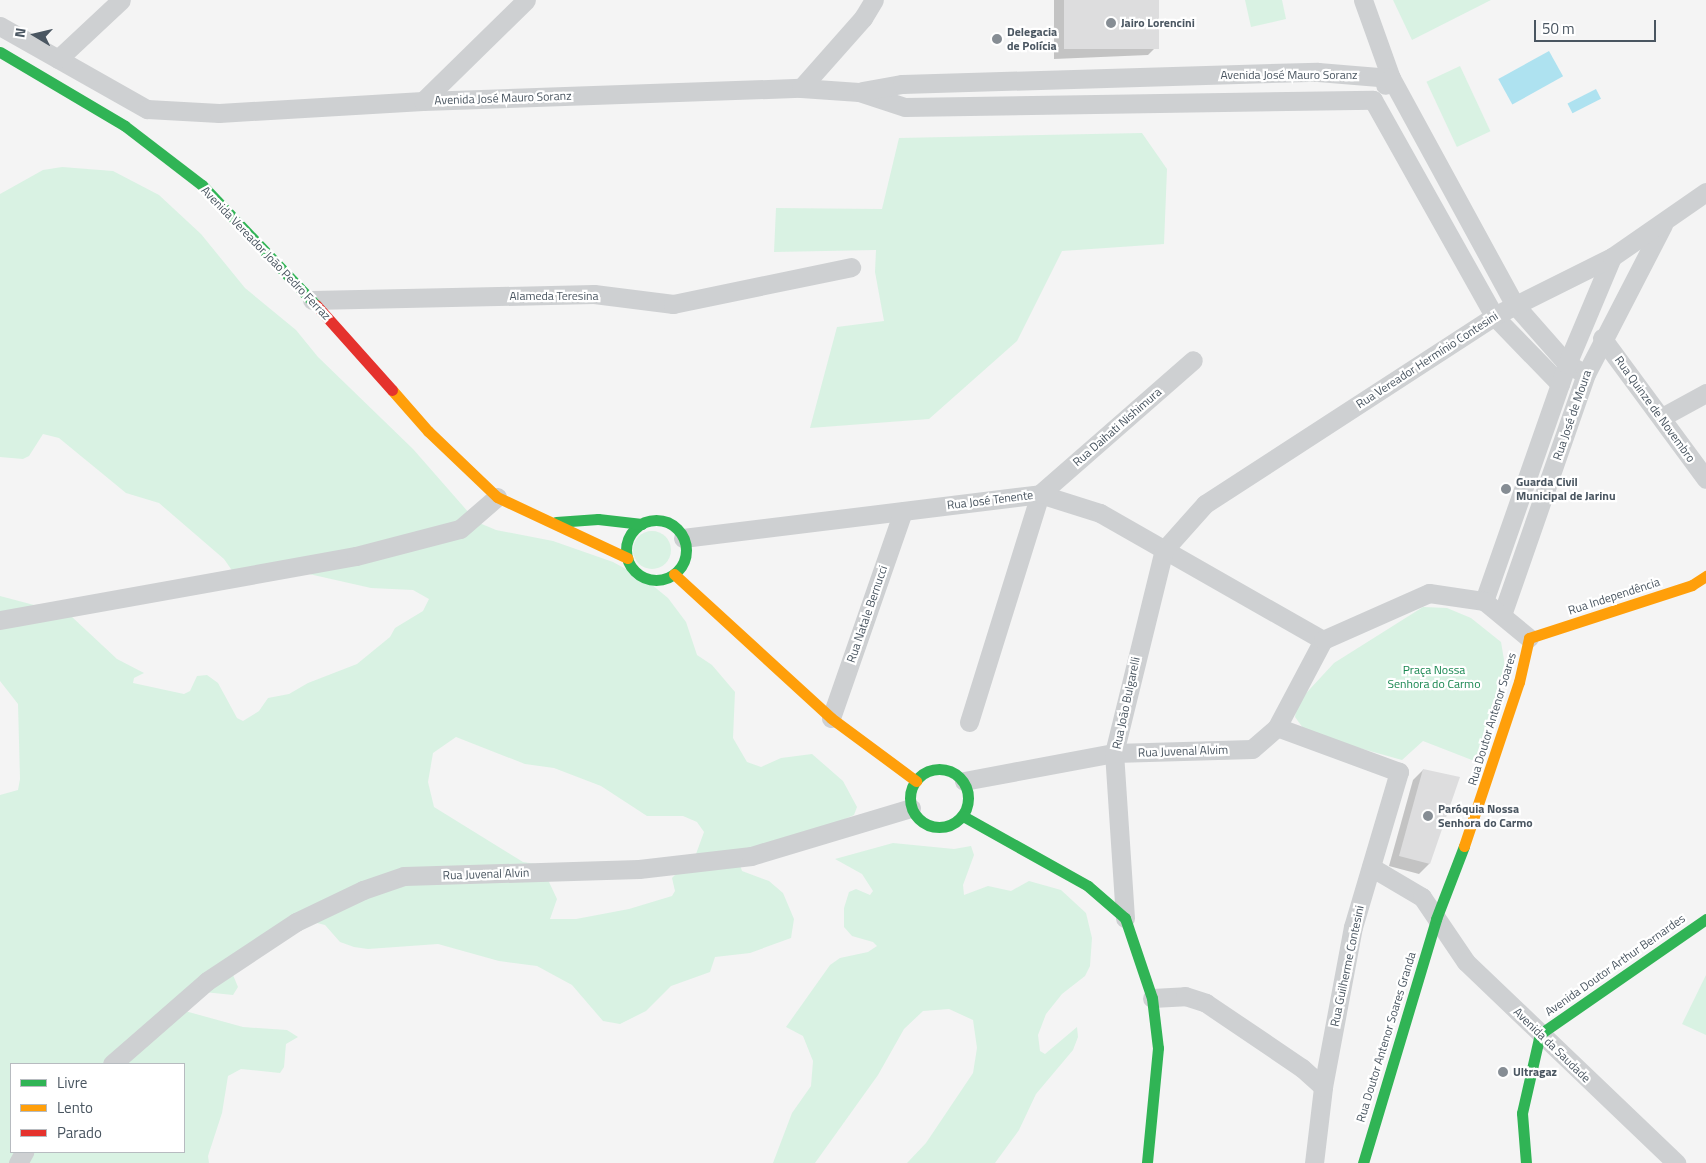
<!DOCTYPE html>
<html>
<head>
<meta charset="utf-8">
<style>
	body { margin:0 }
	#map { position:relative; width:1706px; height:1163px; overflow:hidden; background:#f4f4f4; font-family:"Titillium Web",sans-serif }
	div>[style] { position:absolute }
	.green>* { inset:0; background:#d9f2e3; transform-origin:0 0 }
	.round { border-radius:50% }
	.water>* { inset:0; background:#aee2f0; transform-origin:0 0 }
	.shadow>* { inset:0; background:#0003 }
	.building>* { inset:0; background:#ddddde; transform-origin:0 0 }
	.street>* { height:19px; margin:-9.5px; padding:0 9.5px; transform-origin:9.5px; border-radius:9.5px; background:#ced0d2 }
	.fast>* { height:11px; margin:-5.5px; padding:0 5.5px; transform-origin:5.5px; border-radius:5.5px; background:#30b455 }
	.fast>.ring { margin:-5.5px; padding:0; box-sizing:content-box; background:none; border:11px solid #30b455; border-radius:50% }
	.slow>* { height:11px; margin:-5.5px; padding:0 5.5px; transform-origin:5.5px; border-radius:5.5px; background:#ff9f0a }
	.jam>* { height:11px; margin:-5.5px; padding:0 5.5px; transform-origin:5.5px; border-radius:5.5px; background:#e5322d }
	.dots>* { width:14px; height:14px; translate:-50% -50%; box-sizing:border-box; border:2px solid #fff; border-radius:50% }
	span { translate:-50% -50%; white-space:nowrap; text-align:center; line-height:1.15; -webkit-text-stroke:4.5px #fff; paint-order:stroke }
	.poi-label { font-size:12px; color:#4a5661; font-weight:700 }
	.left { translate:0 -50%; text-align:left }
	.street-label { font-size:12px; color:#4a5661 }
	.park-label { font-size:12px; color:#17864f }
	.legend { position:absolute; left:10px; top:1063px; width:175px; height:90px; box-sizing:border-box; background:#fff; border:1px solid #b7bbc0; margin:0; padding:6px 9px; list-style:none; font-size:15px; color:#4a5661 }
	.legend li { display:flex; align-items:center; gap:10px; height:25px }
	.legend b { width:25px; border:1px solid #b7bbc0 }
	.north { position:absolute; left:10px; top:10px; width:50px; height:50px; -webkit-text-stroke:4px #fff; paint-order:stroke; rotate:279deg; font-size:14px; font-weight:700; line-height:20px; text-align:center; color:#4a5661 }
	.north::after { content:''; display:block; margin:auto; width:18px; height:22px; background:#4a5661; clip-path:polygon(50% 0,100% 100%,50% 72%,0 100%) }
	.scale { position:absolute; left:1534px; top:20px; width:122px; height:22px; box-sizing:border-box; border:2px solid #4a5661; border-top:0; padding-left:6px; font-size:15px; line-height:18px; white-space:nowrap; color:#4a5661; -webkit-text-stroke:4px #fff; paint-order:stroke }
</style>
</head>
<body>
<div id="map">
	<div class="green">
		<div style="clip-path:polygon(1245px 0,1282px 0,1286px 19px,1251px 27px)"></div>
		<div style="clip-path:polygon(1393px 0,1491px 0,1412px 40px)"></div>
		<div style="left:1460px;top:66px;width:72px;height:37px;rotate:65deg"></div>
		<div style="clip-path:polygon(1142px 133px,1167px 169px,1164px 244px,1062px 251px,1017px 341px,929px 419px,810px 428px,837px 327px,884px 321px,875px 272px,876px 250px,774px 252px,776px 208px,882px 209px,899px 138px)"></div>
		<div style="clip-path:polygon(evenodd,62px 167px,113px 171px,159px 195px,201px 234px,245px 288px,296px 330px,318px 357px,413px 449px,477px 522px,496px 530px,553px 541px,613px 562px,646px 580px,668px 598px,686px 622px,697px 655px,712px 665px,735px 692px,733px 738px,747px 762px,761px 767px,781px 758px,812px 754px,843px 781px,857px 807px,854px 815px,740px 865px,742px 871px,769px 881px,783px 893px,794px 919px,791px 938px,750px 953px,715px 957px,710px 972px,671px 986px,646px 1011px,620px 1024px,603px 1021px,572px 985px,537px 966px,499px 961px,438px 944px,368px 949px,354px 947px,340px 942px,325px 925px,317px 923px,302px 927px,238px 968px,233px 975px,238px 987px,233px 995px,204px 992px,185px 1011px,243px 1027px,287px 1030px,298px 1037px,286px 1044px,284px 1067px,280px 1073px,241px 1069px,228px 1076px,222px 1113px,208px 1156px,209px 1163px,0 1163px,0 795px,18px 790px,20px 779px,18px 704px,0 681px,0 596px,34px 605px,57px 603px,117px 659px,144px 673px,134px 678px,133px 683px,184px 694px,190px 691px,197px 676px,207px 675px,218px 683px,237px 718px,243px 721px,259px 711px,268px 698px,289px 694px,308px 683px,357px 664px,390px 637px,395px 628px,423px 611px,429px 599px,413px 590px,371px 588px,309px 574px,279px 573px,240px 582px,224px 559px,159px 503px,126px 493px,59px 438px,43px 434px,29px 456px,23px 459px,0 457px,0 194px,43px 170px,62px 167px,456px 737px,525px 764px,554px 768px,601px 786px,647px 816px,683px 816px,697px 822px,704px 832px,696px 854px,672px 878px,675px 891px,672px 896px,629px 909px,576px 919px,550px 919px,557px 899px,541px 865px,523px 862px,434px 807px,428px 782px,433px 753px,456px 737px,62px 167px,11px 1064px,184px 1064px,184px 1152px,11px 1152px,11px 1064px)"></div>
		<div class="round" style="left:633px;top:531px;width:38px;height:38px"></div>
		<div style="clip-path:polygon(1423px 607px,1447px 608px,1471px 618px,1501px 642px,1505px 666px,1477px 762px,1423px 741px,1402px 760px,1316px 736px,1303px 728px,1295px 717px,1297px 703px,1334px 663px)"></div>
		<div style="clip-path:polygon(893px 843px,954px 849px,971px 846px,974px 855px,963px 885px,964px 895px,988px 886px,1011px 891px,1029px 881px,1061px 890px,1086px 913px,1092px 938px,1090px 966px,1085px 976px,1062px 994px,1046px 1014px,1038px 1035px,1040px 1051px,1045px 1054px,1077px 1027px,1078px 1037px,1073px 1050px,1036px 1094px,1019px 1130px,995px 1163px,907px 1163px,926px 1143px,973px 1073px,977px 1048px,973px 1020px,949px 1009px,923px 1011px,904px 1029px,878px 1075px,815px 1163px,773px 1163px,792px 1113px,811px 1086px,813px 1061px,803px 1036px,786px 1027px,830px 965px,840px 958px,868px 952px,877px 946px,873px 942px,852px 936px,844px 927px,844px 908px,849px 892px,856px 889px,870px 895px,873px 891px,862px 874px,835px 859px)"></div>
		<div style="clip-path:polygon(1706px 975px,1706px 1035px,1682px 1024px)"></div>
	</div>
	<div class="water">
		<div style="left:1549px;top:51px;width:29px;height:58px;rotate:61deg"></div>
		<div style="left:1596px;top:89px;width:11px;height:32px;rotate:63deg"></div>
	</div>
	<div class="shadow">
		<div style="clip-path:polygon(1054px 0,1157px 0,1158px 45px,1148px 55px,1054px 59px)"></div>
		<div style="clip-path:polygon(1423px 770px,1429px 864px,1419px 874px,1389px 866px,1413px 780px)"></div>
	</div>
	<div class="building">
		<div style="left:1064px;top:0;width:95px;height:49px"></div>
		<div style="clip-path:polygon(1423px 769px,1460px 777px,1430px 864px,1399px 856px)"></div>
	</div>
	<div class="street">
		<div style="left:1363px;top:0;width:83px;rotate:70.3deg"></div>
		<div style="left:1391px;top:78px;width:9px;rotate:131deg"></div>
		<div style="left:0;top:26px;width:169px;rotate:29.5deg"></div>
		<div style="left:147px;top:109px;width:72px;rotate:3.2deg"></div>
		<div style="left:219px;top:113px;width:204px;rotate:-3.4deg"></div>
		<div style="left:423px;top:101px;width:378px;rotate:-2deg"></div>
		<div style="left:801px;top:88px;width:58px;rotate:3.9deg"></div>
		<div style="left:859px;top:92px;width:48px;rotate:18.1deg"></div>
		<div style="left:905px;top:107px;width:468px;rotate:-0.9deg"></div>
		<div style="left:1373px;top:100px;width:248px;rotate:60.7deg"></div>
		<div style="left:1494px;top:316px;width:95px;rotate:45.9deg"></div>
		<div style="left:58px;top:59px;width:86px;rotate:-43.1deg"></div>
		<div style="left:801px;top:88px;width:94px;rotate:-48.5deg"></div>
		<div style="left:863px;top:18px;width:21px;rotate:-59deg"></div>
		<div style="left:862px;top:91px;width:41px;rotate:-9.9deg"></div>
		<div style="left:902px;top:84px;width:416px;rotate:-1.7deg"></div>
		<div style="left:1318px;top:72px;width:73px;rotate:4.7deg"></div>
		<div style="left:1391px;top:78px;width:259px;rotate:61.4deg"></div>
		<div style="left:1515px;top:305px;width:79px;rotate:48.6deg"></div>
		<div style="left:1567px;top:364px;width:21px;rotate:28deg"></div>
		<div style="left:423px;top:101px;width:144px;rotate:-44.4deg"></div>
		<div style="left:312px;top:300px;width:282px;rotate:-1.2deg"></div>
		<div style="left:594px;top:294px;width:80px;rotate:7.2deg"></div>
		<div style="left:673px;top:304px;width:182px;rotate:-11.7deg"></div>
		<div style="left:1602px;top:338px;width:175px;rotate:53.6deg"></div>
		<div style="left:1662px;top:417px;width:50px;rotate:-28.6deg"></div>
		<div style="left:683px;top:538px;width:360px;rotate:-7deg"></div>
		<div style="left:1040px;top:494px;width:63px;rotate:17.6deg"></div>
		<div style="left:1100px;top:513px;width:257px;rotate:29.7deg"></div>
		<div style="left:1484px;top:601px;width:251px;rotate:-70.7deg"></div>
		<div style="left:1567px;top:364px;width:116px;rotate:-67.2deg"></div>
		<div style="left:1502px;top:615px;width:255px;rotate:-70.8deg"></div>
		<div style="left:1586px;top:374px;width:168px;rotate:-62.7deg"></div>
		<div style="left:0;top:620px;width:362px;rotate:-10.2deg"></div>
		<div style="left:356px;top:556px;width:107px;rotate:-14.6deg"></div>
		<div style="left:460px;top:529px;width:49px;rotate:-40.9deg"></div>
		<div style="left:831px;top:718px;width:219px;rotate:-70.8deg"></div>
		<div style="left:969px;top:722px;width:239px;rotate:-72.7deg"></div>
		<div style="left:1040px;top:494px;width:203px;rotate:-41.2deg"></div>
		<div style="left:964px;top:781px;width:153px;rotate:-10.6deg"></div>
		<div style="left:1114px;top:753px;width:138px;rotate:-1.7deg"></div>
		<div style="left:1252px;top:749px;width:33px;rotate:-41deg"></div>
		<div style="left:1371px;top:867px;width:59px;rotate:30.5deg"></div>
		<div style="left:1422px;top:897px;width:78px;rotate:55.9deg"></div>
		<div style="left:1466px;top:962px;width:291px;rotate:43.7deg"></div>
		<div style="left:1125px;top:918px;width:165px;rotate:-93.8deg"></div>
		<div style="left:1114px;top:753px;width:209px;rotate:-76.2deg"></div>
		<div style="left:1164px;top:550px;width:62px;rotate:-48.3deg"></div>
		<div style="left:1205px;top:504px;width:345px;rotate:-33deg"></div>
		<div style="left:1494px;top:316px;width:132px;rotate:-26.6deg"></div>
		<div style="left:1612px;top:257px;width:114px;rotate:-34.7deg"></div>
		<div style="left:1152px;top:998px;width:33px;rotate:-3deg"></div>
		<div style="left:1185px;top:996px;width:22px;rotate:18deg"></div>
		<div style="left:1206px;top:1003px;width:116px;rotate:34.1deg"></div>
		<div style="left:1302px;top:1068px;width:28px;rotate:42deg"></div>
		<div style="left:112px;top:1064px;width:126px;rotate:-41.1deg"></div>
		<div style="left:207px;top:981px;width:107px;rotate:-33.5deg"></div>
		<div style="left:296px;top:922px;width:74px;rotate:-25.5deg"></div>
		<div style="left:363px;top:890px;width:43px;rotate:-18.9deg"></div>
		<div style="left:404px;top:876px;width:235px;rotate:-1.7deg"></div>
		<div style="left:639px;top:869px;width:113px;rotate:-6.6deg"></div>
		<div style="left:751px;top:856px;width:167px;rotate:-16.7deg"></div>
		<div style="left:18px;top:1163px;width:13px;rotate:-61deg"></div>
		<div style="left:1314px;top:1163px;width:77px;rotate:-83.2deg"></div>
		<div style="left:1323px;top:1087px;width:163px;rotate:-79.4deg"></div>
		<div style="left:1353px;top:927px;width:162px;rotate:-73.5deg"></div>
		<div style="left:1399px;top:772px;width:130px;rotate:-159.8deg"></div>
		<div style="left:1277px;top:727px;width:98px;rotate:-62.1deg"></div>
		<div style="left:1323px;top:640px;width:116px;rotate:-23.9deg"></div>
		<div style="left:1429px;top:593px;width:56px;rotate:8.3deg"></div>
		<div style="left:1484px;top:601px;width:58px;rotate:39.4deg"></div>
	</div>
	<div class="fast">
		<div style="left:0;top:52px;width:145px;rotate:30.6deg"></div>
		<div style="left:125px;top:126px;width:97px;rotate:37.5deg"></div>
		<div style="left:202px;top:185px;width:166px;rotate:46.5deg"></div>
		<div class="ring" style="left:626px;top:520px;width:49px;height:49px"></div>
		<div style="left:556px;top:522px;width:42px;rotate:-4.1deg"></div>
		<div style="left:598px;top:519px;width:44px;rotate:6.5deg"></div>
		<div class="ring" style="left:910px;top:769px;width:47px;height:47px"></div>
		<div style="left:963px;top:816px;width:143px;rotate:29.2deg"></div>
		<div style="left:1088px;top:886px;width:49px;rotate:40.9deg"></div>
		<div style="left:1125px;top:918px;width:84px;rotate:71.4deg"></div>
		<div style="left:1152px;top:998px;width:50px;rotate:83.2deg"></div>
		<div style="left:1158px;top:1048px;width:116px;rotate:95.5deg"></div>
		<div style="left:1363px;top:1163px;width:255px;rotate:-73.3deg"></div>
		<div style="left:1436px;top:919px;width:78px;rotate:-69deg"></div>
		<div style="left:1526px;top:1163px;width:50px;rotate:-94.6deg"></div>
		<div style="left:1522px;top:1113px;width:81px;rotate:-77.2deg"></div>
		<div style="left:1540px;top:1034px;width:202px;rotate:-34.7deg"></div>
	</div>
	<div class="slow">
		<div style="left:392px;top:390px;width:55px;rotate:48.7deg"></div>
		<div style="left:428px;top:431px;width:95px;rotate:43.7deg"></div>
		<div style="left:497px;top:497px;width:144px;rotate:25.1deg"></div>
		<div style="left:674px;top:574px;width:213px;rotate:42.5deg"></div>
		<div style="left:831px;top:718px;width:106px;rotate:36.5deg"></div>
		<div style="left:1464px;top:846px;width:173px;rotate:-71.5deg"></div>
		<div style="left:1519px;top:682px;width:45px;rotate:-77.2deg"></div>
		<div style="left:1529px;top:638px;width:171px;rotate:-18deg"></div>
		<div style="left:1692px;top:585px;width:17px;rotate:-33deg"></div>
	</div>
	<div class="jam">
		<div style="left:316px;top:305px;width:114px;rotate:48.2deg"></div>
	</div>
	<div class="dots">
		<div style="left:1111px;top:23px;background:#868d94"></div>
		<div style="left:997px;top:39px;background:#868d94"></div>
		<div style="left:1506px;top:489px;background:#868d94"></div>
		<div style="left:1428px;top:816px;background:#868d94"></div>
		<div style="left:1503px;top:1072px;background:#868d94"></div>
	</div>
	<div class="poi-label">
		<span class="left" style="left:1121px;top:23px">Jairo Lorencini</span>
		<span class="left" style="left:1007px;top:39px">Delegacia<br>de Polícia</span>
		<span class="left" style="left:1516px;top:489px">Guarda Civil<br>Municipal de Jarinu</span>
		<span class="left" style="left:1438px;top:816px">Paróquia Nossa<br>Senhora do Carmo</span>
		<span class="left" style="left:1513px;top:1072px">Ultragaz</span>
	</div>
	<div class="street-label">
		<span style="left:1289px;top:75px">Avenida José Mauro Soranz</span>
		<span style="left:503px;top:98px;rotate:-2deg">Avenida José Mauro Soranz</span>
		<span style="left:266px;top:253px;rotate:46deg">Avenida Vereador João Pedro Ferraz</span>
		<span style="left:554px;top:296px">Alameda Teresina</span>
		<span style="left:1427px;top:360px;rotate:-33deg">Rua Vereador Hermínio Contesini</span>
		<span style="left:1655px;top:409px;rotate:54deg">Rua Quinze de Novembro</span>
		<span style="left:1572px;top:415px;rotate:-71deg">Rua José de Moura</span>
		<span style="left:1117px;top:427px;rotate:-41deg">Rua Daihati Nishimura</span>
		<span style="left:990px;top:500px;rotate:-7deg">Rua José Tenente</span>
		<span style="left:1614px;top:596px;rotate:-18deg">Rua Independência</span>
		<span style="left:867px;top:614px;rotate:-71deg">Rua Natale Bernucci</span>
		<span style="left:1126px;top:703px;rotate:-78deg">Rua João Bulgarelli</span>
		<span style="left:1492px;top:719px;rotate:-73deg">Rua Doutor Antenor Soares</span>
		<span style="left:1183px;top:751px;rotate:-2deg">Rua Juvenal Alvim</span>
		<span style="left:486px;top:874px;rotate:-2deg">Rua Juvenal Alvin</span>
		<span style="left:1615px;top:965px;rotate:-35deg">Avenida Doutor Arthur Bernardes</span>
		<span style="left:1347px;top:966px;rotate:-78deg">Rua Guilherme Contesini</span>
		<span style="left:1386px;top:1037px;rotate:-73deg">Rua Doutor Antenor Soares Granda</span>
		<span style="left:1552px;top:1045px;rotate:44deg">Avenida da Saudade</span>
	</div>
	<div class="park-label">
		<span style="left:1434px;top:677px">Praça Nossa<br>Senhora do Carmo</span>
	</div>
	<ul class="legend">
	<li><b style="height:6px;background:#30b455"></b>Livre</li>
	<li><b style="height:6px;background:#ff9f0a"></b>Lento</li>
	<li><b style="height:6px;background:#e5322d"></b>Parado</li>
	</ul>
	<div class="north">N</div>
	<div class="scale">50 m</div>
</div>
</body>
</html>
